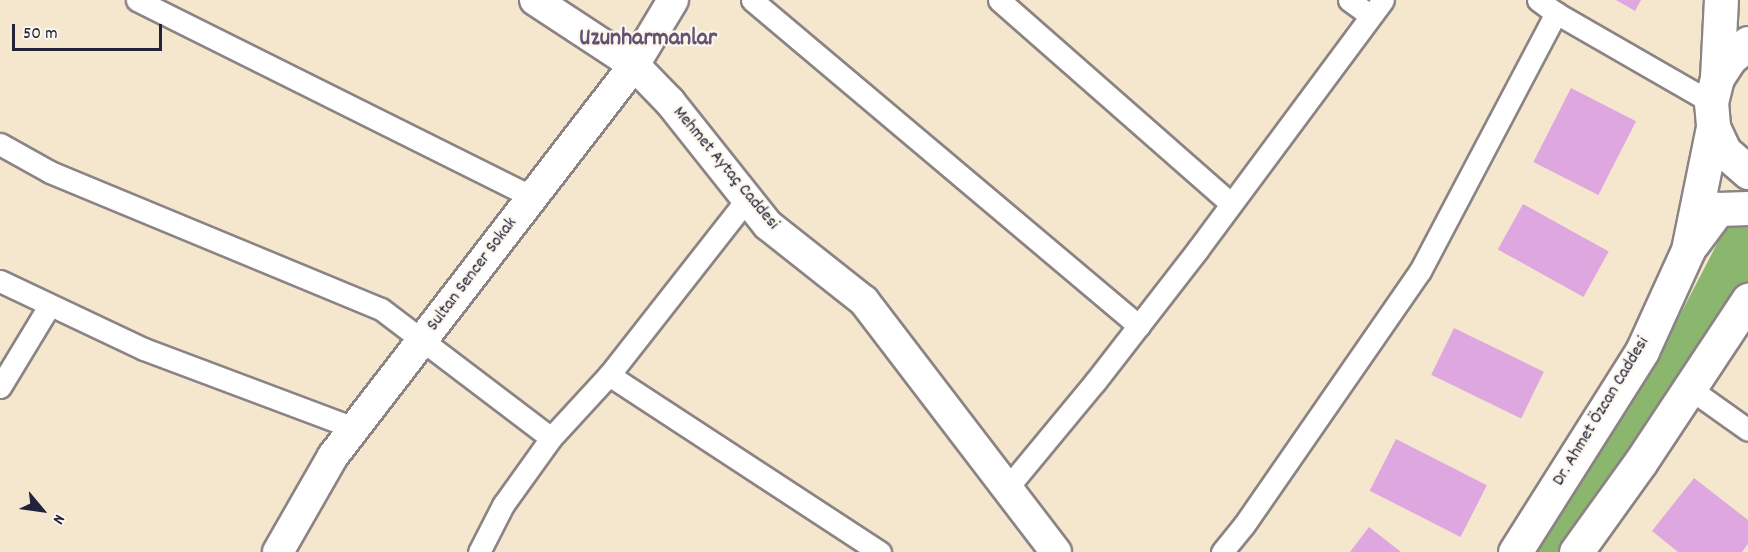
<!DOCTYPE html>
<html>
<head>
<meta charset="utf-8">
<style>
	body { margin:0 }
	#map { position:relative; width:1748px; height:552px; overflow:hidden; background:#f5e6ce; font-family:Dekko,sans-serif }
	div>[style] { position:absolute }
	.forest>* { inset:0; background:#8bb66d }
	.building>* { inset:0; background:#dea7df; transform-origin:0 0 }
	.roads { filter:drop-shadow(2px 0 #8c8484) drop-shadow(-2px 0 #8c8484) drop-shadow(0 2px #8c8484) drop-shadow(0 -2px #8c8484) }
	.street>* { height:21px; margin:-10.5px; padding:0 10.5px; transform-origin:10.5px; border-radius:10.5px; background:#fff }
	.secondary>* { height:30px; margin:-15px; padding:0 15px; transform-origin:15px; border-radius:15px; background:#fff }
	.primary>* { height:33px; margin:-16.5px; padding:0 16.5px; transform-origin:16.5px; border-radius:16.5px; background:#fff }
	span { translate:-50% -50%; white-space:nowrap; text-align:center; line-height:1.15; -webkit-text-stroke:4.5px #fbf7ec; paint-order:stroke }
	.street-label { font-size:18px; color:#22223b }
	.district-label { font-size:24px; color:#645174; font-weight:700 }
	.north { position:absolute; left:12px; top:480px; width:60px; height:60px; -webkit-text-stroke:4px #fbf7ec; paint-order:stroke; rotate:119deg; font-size:16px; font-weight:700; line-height:24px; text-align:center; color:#22223b }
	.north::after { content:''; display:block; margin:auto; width:21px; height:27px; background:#22223b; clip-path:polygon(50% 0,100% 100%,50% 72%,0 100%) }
	.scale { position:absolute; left:12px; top:24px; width:150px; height:27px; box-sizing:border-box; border:3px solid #22223b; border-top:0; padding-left:8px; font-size:18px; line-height:21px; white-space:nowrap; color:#22223b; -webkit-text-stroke:4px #fbf7ec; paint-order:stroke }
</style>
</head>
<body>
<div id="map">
	<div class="forest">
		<div style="clip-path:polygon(1731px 217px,1748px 220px,1748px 294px,1561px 552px,1528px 552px,1644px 384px)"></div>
	</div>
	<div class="building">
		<div style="clip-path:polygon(1616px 0,1641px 0,1635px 11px)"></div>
		<div style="left:1571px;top:88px;width:73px;height:83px;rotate:27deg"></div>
		<div style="left:1523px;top:204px;width:98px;height:52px;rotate:29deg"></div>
		<div style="left:1454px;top:328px;width:100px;height:52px;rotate:26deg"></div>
		<div style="left:1396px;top:439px;width:102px;height:58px;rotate:27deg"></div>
		<div style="clip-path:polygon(1694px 478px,1748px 520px,1748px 544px,1742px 552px,1678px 552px,1652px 531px)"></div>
		<div style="clip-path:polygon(1369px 527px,1401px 552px,1350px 552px)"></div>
	</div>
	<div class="roads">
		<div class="street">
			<div style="left:137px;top:0;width:441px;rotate:26.5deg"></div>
			<div style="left:752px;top:0;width:506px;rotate:40.11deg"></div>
			<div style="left:999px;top:0;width:309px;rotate:41.3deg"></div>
			<div style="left:1349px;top:0;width:27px;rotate:36deg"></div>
			<div style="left:1538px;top:0;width:22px;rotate:36deg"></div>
			<div style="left:1556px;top:13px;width:179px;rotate:29.9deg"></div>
			<div style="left:0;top:144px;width:57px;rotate:29.2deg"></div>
			<div style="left:50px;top:172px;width:358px;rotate:22.5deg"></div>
			<div style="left:381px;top:309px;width:213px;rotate:37.2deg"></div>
			<div style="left:0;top:281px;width:159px;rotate:25.3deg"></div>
			<div style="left:144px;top:349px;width:224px;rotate:20.6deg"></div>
			<div style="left:609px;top:375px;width:324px;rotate:33.2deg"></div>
			<div style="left:0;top:387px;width:95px;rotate:-58.8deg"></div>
			<div style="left:1689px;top:388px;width:72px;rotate:35.4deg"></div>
			<div style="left:1008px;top:487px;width:136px;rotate:-50.4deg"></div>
			<div style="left:1095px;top:382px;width:168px;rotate:-52.2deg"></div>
			<div style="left:1198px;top:249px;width:310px;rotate:-53.4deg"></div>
			<div style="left:479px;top:552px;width:53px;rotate:-62.9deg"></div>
			<div style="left:503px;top:505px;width:82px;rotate:-54.4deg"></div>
			<div style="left:551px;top:438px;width:86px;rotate:-47.4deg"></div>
			<div style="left:609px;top:375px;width:224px;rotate:-51.9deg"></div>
			<div style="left:1222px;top:552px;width:35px;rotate:-51deg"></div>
			<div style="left:1244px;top:525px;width:309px;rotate:-55.3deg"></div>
			<div style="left:1420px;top:271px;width:292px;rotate:-62.2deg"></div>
		</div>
		<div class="secondary">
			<div style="left:535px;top:0;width:118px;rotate:33.3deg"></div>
			<div style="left:634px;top:65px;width:52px;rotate:45.8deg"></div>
			<div style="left:670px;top:102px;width:157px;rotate:51.5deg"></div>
			<div style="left:768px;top:225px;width:122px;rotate:38.4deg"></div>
			<div style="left:864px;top:301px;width:316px;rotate:52.6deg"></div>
			<div style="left:278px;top:552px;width:111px;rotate:-60.2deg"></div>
			<div style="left:333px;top:456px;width:493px;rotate:-52.4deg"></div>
			<div style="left:634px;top:65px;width:76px;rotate:-59deg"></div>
		</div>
		<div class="primary">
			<div style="left:1748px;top:43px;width:23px;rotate:140deg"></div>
			<div style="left:1730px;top:58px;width:24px;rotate:123deg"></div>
			<div style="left:1717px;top:78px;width:25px;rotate:104deg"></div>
			<div style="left:1711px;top:102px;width:25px;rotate:85deg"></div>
			<div style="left:1713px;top:127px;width:26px;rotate:65deg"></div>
			<div style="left:1724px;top:151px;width:32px;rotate:41deg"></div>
			<div style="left:1717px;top:78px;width:78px;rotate:-87.1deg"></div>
			<div style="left:1692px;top:244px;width:44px;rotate:-53.4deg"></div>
			<div style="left:1718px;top:209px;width:30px;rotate:-2deg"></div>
			<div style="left:1515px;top:552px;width:238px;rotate:-57.7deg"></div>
			<div style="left:1642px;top:351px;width:111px;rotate:-65.5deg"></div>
			<div style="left:1688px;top:250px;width:126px;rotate:-78.5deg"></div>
			<div style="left:1576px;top:552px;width:110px;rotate:-54.3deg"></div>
			<div style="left:1640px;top:463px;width:196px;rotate:-56.5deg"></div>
		</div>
	</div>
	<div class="street-label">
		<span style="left:725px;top:169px;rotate:50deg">Mehmet Aytaç Caddesi</span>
		<span style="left:473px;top:275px;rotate:-53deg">Sultan Sencer Sokak</span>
		<span style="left:1602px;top:412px;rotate:-59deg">Dr. Ahmet Özcan Caddesi</span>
	</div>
	<div class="district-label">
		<span style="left:648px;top:40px">Uzunharmanlar</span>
	</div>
	<div class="north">N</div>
	<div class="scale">50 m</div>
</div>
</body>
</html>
